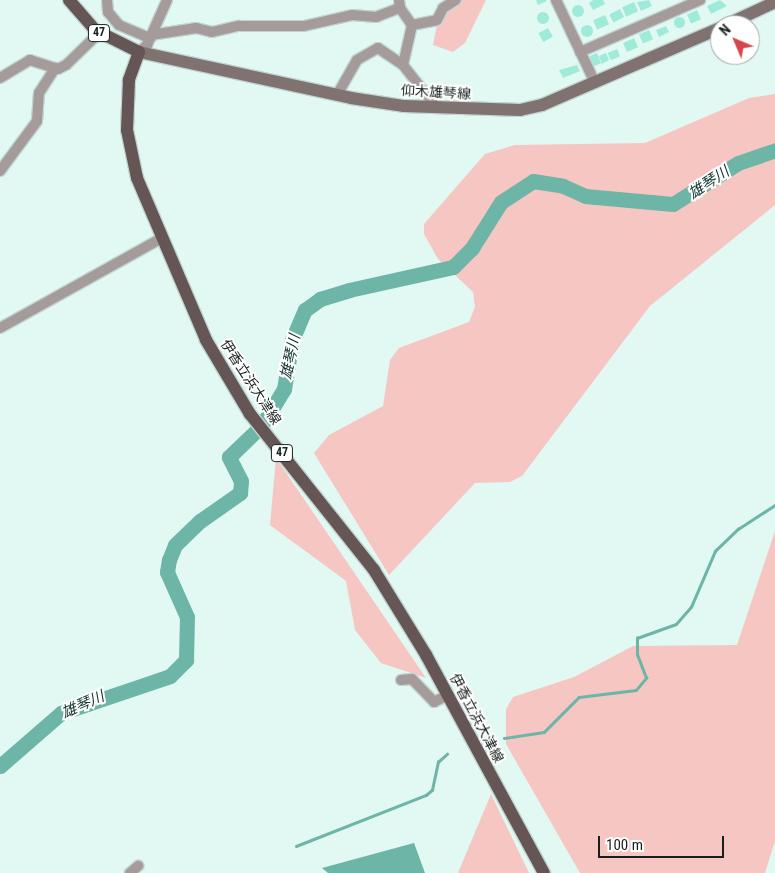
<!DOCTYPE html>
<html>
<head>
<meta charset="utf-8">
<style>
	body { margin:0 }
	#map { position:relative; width:775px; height:873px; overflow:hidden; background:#e1f8f3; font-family:"Roboto Condensed","Noto Sans JP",sans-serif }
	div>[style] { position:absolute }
	.green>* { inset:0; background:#f6c6c3 }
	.water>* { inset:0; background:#6db5a6 }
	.stream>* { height:2.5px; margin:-1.25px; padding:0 1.25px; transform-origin:1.25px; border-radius:1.25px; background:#6db5a6 }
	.river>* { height:15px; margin:-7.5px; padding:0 7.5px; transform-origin:7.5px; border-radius:7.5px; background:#6db5a6 }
	.building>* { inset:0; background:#a0eada; transform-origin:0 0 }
	.round { border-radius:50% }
	.roads { filter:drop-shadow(1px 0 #c1d5d1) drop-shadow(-1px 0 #c1d5d1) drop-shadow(0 1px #c1d5d1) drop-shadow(0 -1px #c1d5d1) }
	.minor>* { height:10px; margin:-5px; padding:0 5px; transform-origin:5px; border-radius:5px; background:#a59b9b }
	.secondary>* { height:12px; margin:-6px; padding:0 6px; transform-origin:6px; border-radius:6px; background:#807271 }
	.primary>* { height:12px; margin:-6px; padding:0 6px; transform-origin:6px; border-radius:6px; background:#655554 }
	span { translate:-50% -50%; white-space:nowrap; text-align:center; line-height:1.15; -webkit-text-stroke:4px #fff; paint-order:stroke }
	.shield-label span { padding:1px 4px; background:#fff; border:1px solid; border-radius:4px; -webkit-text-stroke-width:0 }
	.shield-label { font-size:12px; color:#18201e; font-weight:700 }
	.street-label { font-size:14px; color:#18201e }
	.water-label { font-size:15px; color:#153832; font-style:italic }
	.north { position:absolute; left:710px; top:15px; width:50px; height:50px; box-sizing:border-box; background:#fff; border:1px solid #a3a6a5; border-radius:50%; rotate:315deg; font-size:14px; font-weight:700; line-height:20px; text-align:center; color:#18201e }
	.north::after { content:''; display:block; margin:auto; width:18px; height:22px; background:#d6464c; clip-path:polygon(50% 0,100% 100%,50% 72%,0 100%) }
	.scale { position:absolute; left:598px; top:836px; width:126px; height:22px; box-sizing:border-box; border:2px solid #18201e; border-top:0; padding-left:6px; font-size:15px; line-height:18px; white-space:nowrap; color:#18201e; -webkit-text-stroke:4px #fff; paint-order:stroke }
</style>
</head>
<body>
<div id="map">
	<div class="green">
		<div style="clip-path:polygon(449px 0,486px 0,465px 43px,453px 52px,433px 45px,440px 10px)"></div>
		<div style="clip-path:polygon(775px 94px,775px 205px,650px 306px,522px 476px,510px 482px,475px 483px,389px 575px,314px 453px,329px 435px,383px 406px,390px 360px,399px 348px,469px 322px,475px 307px,473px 292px,438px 259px,424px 234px,424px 224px,485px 154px,515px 145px,645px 143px,749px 98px)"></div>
		<div style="clip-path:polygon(276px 458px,426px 678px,381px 663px,355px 630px,346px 581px,270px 525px)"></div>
		<div style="clip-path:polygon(775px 531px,775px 841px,765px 873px,580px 873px,506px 744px,506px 709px,513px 697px,574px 677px,633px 646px,737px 645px)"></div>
		<div style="clip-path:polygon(491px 794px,529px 873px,458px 873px)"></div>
	</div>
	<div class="water">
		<div style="clip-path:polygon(414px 843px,425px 873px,328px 873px,322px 868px)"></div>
	</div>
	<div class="stream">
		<div style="left:504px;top:738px;width:40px;rotate:-8.5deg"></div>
		<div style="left:544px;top:732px;width:49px;rotate:-45deg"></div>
		<div style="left:579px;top:697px;width:57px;rotate:-7deg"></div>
		<div style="left:636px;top:690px;width:16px;rotate:-50deg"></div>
		<div style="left:646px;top:678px;width:25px;rotate:-111deg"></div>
		<div style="left:637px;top:655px;width:17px;rotate:-90deg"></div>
		<div style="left:637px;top:638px;width:41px;rotate:-19.7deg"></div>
		<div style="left:676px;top:624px;width:23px;rotate:-49deg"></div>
		<div style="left:691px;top:607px;width:61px;rotate:-66.8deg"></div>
		<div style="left:715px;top:551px;width:32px;rotate:-44deg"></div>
		<div style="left:738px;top:529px;width:44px;rotate:-33deg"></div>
		<div style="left:296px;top:846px;width:140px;rotate:-21.4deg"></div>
		<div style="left:426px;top:795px;width:8px;rotate:-40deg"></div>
		<div style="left:432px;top:790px;width:29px;rotate:-78deg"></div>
		<div style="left:438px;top:762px;width:12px;rotate:-42deg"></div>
	</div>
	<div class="river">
		<div style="left:0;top:766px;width:81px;rotate:-41deg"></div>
		<div style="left:61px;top:713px;width:115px;rotate:-18.7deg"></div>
		<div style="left:170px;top:676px;width:23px;rotate:-45deg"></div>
		<div style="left:186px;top:660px;width:43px;rotate:-88.7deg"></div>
		<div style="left:187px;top:617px;width:49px;rotate:-114deg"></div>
		<div style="left:167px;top:572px;width:12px;rotate:-81deg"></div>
		<div style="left:169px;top:560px;width:16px;rotate:-68deg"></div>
		<div style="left:175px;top:545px;width:35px;rotate:-44deg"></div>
		<div style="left:200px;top:521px;width:49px;rotate:-35deg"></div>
		<div style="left:240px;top:493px;width:12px;rotate:-85deg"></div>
		<div style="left:241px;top:481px;width:27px;rotate:-117deg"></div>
		<div style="left:229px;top:457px;width:46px;rotate:-44.1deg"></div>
		<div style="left:262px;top:425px;width:42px;rotate:-58.6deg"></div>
		<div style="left:284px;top:389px;width:50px;rotate:-80.7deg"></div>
		<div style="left:292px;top:340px;width:33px;rotate:-67deg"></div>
		<div style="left:305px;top:310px;width:19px;rotate:-36deg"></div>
		<div style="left:320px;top:299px;width:30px;rotate:-17deg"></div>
		<div style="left:349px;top:290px;width:107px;rotate:-12.5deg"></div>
		<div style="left:453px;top:267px;width:27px;rotate:-45deg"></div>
		<div style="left:472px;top:248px;width:54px;rotate:-57.8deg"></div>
		<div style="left:501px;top:202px;width:38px;rotate:-33deg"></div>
		<div style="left:533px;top:181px;width:30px;rotate:9deg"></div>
		<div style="left:563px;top:186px;width:24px;rotate:24deg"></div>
		<div style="left:585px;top:196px;width:88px;rotate:5.2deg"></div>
		<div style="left:673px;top:204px;width:77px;rotate:-32.2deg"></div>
		<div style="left:738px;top:163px;width:39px;rotate:-19deg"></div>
	</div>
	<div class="building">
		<div style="clip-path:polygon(536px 0,546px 0,547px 1px,538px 5px)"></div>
		<div style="clip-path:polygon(593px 0,603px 0,605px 4px,593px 10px,589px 3px)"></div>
		<div style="clip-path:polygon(649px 0,652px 6px,641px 11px,637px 2px)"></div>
		<div style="clip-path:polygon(720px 0,727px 6px,711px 14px,707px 6px)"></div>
		<div style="left:634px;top:2px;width:10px;height:13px;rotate:66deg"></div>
		<div class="round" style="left:572px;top:5px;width:12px;height:12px"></div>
		<div style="left:620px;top:9px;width:9px;height:12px;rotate:63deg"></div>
		<div style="left:697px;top:10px;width:10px;height:11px;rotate:66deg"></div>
		<div class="round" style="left:537px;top:12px;width:12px;height:12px"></div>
		<div style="left:605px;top:15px;width:10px;height:13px;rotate:66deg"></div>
		<div class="round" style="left:673.5px;top:16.5px;width:11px;height:11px"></div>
		<div class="round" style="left:581px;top:25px;width:12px;height:12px"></div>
		<div style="clip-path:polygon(666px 26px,669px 32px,659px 37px,656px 30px)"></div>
		<div style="left:548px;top:28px;width:10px;height:11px;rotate:61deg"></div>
		<div style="left:649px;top:30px;width:10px;height:11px;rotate:66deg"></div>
		<div style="left:634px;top:38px;width:10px;height:12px;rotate:66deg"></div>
		<div style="left:617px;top:49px;width:8px;height:10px;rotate:67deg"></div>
		<div style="left:597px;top:53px;width:11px;height:8px;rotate:68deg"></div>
		<div style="clip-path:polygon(606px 53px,609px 60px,602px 64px,599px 56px)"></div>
		<div style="clip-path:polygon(577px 65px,580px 71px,563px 78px,559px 70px)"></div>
	</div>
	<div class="roads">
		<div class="minor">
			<div style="left:107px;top:0;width:12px;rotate:85deg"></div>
			<div style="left:108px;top:12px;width:17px;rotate:50deg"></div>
			<div style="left:119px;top:25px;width:34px;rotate:23deg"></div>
			<div style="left:556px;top:0;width:92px;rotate:64.8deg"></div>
			<div style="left:400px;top:8px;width:21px;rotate:55deg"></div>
			<div style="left:412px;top:25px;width:41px;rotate:102.7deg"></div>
			<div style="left:412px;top:25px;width:25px;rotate:-11deg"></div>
			<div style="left:437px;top:20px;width:13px;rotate:-63deg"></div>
			<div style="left:443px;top:8px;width:15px;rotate:-32deg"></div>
			<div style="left:151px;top:35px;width:46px;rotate:-8.8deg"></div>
			<div style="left:196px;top:28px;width:16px;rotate:14deg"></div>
			<div style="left:212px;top:32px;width:28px;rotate:-13deg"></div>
			<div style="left:239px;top:26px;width:65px"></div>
			<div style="left:304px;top:26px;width:49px;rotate:-12.9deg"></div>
			<div style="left:352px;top:15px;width:24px;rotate:5deg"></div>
			<div style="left:376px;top:17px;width:26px;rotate:-21deg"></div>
			<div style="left:400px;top:8px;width:8px;rotate:-97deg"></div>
			<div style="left:139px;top:52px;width:11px;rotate:-41deg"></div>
			<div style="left:147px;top:45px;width:49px;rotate:-66deg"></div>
			<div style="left:580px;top:52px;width:131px;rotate:-23.4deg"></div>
			<div style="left:0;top:78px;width:35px;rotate:-31deg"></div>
			<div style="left:30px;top:60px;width:29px;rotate:18deg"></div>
			<div style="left:58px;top:69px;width:9px;rotate:-27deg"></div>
			<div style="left:66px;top:65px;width:46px;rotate:-44.1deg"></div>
			<div style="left:337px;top:95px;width:40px;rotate:-60.3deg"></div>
			<div style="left:357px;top:60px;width:24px;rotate:-30deg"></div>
			<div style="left:378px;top:48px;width:30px;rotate:34deg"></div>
			<div style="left:403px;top:65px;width:53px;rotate:51.8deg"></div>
			<div style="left:0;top:171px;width:62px;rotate:-53.5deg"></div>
			<div style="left:37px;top:121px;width:28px;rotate:-86deg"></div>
			<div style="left:39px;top:93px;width:30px;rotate:-57deg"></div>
			<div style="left:0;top:328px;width:185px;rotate:-29.1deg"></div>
			<div style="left:401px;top:680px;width:11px;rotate:-5deg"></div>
			<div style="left:412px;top:679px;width:32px;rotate:46deg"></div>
			<div style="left:434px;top:702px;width:16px;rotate:-27deg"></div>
			<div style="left:130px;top:873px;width:11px;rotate:-41deg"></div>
		</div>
		<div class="secondary">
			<div style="left:726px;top:25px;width:54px;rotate:-25.1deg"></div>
			<div style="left:139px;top:52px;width:217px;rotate:12.2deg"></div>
			<div style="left:351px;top:98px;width:54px;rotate:8.6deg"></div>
			<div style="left:404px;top:106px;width:116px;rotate:2deg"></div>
			<div style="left:520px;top:110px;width:23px;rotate:-13deg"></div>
			<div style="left:542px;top:105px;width:194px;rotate:-23.4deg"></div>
		</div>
		<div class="primary">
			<div style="left:69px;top:0;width:40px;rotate:49deg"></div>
			<div style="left:95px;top:30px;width:49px;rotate:26.6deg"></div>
			<div style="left:139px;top:52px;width:30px;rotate:110deg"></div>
			<div style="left:129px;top:80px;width:50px;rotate:92.3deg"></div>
			<div style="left:127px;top:130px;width:49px;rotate:78.2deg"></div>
			<div style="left:137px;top:178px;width:176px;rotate:66.9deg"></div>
			<div style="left:206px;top:340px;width:86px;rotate:59.3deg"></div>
			<div style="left:250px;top:414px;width:199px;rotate:51.5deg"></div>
			<div style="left:374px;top:570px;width:100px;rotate:58.5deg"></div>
			<div style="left:426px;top:655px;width:248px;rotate:61.6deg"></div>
		</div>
	</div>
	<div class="shield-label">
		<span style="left:99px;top:33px">47</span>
		<span style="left:282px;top:453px">47</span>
	</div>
	<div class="street-label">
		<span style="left:436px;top:92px;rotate:3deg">仰木雄琴線</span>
		<span style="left:251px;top:382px;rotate:57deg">伊香立浜大津線</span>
		<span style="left:477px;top:718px;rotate:62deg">伊香立浜大津線</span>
	</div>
	<div class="water-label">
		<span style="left:709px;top:183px;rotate:-34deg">雄琴川</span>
		<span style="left:291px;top:357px;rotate:-78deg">雄琴川</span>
		<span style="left:83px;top:705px;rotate:-24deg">雄琴川</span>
	</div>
	<div class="north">N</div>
	<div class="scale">100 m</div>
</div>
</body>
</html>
